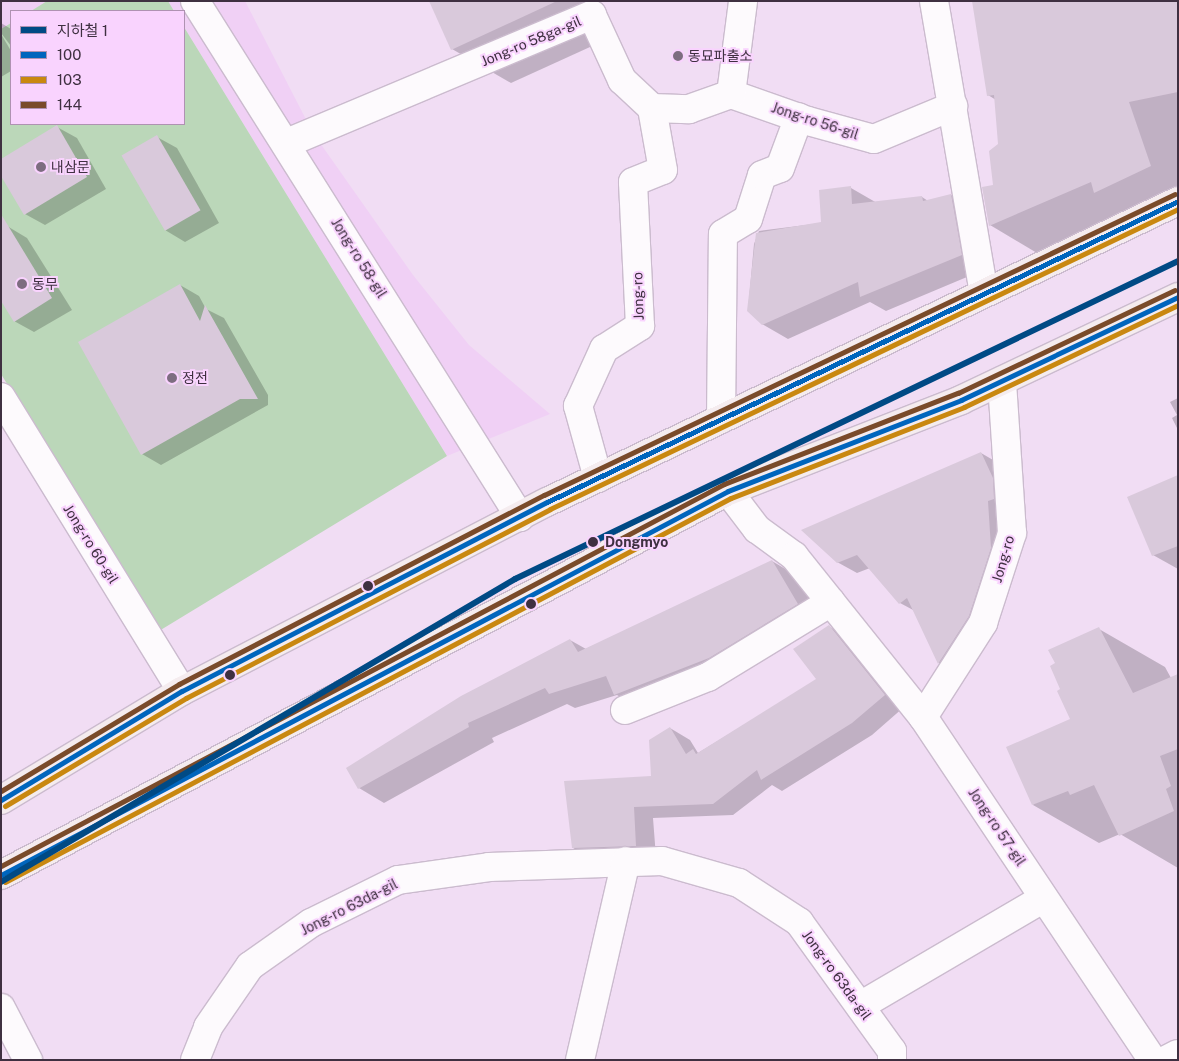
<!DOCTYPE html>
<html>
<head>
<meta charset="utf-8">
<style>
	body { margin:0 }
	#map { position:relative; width:1179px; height:1061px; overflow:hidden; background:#f1ddf4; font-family:"Public Sans","Noto Sans KR",sans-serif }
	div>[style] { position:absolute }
	.built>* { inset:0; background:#f0d0f5 }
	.green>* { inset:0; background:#bbd7b9 }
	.shadow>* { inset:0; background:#0003 }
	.building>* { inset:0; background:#d9c9db; transform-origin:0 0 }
	.roads { filter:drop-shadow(1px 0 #cbbbce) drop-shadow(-1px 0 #cbbbce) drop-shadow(0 1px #cbbbce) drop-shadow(0 -1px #cbbbce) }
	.minor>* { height:28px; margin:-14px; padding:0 14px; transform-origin:14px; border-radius:14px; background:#fdfafd }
	.primary>* { height:28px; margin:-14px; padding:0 14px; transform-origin:14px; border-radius:14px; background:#f5ecef }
	.bus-1>* { height:5px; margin:-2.5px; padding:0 2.5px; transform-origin:2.5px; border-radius:2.5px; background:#0065bd }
	.bus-2>* { height:5px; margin:-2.5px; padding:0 2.5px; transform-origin:2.5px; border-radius:2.5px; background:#c98810 }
	.bus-3>* { height:5px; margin:-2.5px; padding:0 2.5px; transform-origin:2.5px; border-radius:2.5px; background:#7a4b2a }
	.metro-1>* { height:6px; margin:-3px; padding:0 3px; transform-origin:3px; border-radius:3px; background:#004a85 }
	.dots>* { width:14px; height:14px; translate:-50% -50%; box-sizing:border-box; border:2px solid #f9d3fe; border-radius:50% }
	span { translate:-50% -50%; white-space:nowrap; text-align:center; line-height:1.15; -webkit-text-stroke:4px #f9d3fe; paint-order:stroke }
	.street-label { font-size:14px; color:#3f3041 }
	.poi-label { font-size:14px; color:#3f3041 }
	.left { translate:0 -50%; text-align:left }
	.stop-label { font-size:14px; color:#3f3041; font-weight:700 }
	.frame { position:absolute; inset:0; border:2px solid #3f3041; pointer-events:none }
	.legend { position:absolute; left:10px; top:10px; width:175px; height:115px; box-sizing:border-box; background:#f9d3fe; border:1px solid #af92b2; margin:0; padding:6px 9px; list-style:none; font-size:15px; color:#3f3041 }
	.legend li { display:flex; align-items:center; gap:10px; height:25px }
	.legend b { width:25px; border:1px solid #af92b2 }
</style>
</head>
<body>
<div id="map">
	<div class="built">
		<div style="clip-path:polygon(1px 1px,47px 1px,31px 11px,11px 11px,11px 23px,1px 29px)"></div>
		<div style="clip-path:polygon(168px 1px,245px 1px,313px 133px,413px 275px,469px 345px,550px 414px,447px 456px,184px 27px,184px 11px,174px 11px)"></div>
	</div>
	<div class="green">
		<div style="clip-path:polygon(47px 1px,168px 1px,174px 11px,31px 11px)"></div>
		<div style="clip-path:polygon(11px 23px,11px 124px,184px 124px,184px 27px,447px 456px,159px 631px,1px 374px,1px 29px)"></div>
	</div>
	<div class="shadow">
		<div style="clip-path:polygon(444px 1px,583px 1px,601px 42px,511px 83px,452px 49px)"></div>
		<div style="clip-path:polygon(1178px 1px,1178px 203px,1130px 212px,1037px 253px,990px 225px,999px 145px,996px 100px,988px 95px)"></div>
		<div style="clip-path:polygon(1px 23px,11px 29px,11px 46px,1px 33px)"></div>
		<div style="clip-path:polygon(1px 34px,11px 51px,11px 71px,1px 77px)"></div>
		<div style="clip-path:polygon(57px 127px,77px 138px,106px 189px,45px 225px,25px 214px)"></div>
		<div style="clip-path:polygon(157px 137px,177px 148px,219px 223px,185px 242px,165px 230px)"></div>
		<div style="clip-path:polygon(851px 188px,877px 203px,922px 197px,928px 201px,951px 195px,976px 210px,986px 269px,886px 311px,870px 302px,788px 339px,762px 324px,748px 310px,754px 244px,759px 231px,822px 223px)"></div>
		<div style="clip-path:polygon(7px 226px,27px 238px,72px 310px,34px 332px,14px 321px)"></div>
		<div style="clip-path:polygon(180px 285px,199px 296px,206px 309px,224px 318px,268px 395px,268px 405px,161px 465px,142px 454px)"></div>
		<div style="clip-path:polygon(1178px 398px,1178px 430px,1172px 418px,1177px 415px,1170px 402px)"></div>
		<div style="clip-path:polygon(981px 453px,1000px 464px,1013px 510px,958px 674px,939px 663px,915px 611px,900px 603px,870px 568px,857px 573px,837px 562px)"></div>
		<div style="clip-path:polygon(1178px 477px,1178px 569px,1153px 555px)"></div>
		<div style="clip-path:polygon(772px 561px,797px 576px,823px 618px,641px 709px,617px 695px,575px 708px,567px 704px,492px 738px,494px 742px,384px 803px,359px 788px,570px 640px,586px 649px)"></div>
		<div style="clip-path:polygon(830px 627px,850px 638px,904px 707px,872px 735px,782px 791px,772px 785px,733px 815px,653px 818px,656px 857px,593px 859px,573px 848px,652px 777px,670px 728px,690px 740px,698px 753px,818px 680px)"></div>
		<div style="clip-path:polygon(1099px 629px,1165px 667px,1171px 678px,1178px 675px,1178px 868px,1120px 834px,1099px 843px,1033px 805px,1072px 720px,1062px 690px)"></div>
	</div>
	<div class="building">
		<div style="clip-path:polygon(429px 1px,557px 1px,451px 50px)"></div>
		<div style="clip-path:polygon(972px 1px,1178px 1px,1178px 92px,1129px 102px,1151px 166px,1094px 193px,1091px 182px,989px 226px,982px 187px,993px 185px,989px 151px,998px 144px,994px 95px,987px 96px)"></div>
		<div style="clip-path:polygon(57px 125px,87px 177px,24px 215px,1px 176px,1px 159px)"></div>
		<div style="left:157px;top:135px;width:87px;height:41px;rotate:60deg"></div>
		<div style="clip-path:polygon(851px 186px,852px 204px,922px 196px,923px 201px,951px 194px,962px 255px,860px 297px,858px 282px,762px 325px,747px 311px,756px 233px,821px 222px,819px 190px)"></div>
		<div style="clip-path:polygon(1px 214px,52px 298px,14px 322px,1px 301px)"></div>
		<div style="clip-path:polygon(180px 284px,200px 321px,205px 305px,258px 399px,240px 399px,141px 455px,78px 342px)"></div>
		<div style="clip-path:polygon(981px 452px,993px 478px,994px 499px,988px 501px,991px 548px,969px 616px,938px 664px,907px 598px,899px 604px,857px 555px,837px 563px,801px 530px)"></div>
		<div style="clip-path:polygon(1178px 475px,1178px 546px,1152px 556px,1127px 497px)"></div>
		<div style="clip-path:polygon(772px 560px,798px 604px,709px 658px,614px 695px,606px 676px,549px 694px,545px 688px,468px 723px,469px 727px,358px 789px,346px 768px,461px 696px,570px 639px,578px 652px)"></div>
		<div style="clip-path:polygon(829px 625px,885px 695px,852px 723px,761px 780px,757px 770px,713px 804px,634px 807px,636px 846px,572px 848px,564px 781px,651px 776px,649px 740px,670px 727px,686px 754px,693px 749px,696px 754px,816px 679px,793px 649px)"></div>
		<div style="clip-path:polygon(1099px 627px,1133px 693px,1178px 674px,1178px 749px,1160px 756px,1171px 786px,1166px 789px,1174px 811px,1119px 836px,1094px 785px,1070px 795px,1068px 791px,1032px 805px,1006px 747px,1070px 719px,1057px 691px,1060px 689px,1050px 666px,1055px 663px,1048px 650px)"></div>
	</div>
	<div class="roads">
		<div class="minor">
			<div style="left:195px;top:1px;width:610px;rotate:57.8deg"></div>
			<div style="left:934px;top:1px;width:295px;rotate:80.3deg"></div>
			<div style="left:731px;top:94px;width:82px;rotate:19.3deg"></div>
			<div style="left:808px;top:121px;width:68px;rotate:15.3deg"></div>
			<div style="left:874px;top:139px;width:86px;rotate:-22.7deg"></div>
			<div style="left:287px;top:143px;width:331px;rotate:-22.8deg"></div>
			<div style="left:592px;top:15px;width:72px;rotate:65.2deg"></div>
			<div style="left:622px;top:80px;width:41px;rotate:43deg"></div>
			<div style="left:652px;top:108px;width:37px;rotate:2deg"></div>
			<div style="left:689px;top:109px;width:45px;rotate:-19.7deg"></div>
			<div style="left:731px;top:94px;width:94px;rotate:-82.6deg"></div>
			<div style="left:1px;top:397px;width:345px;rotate:58.4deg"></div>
			<div style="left:721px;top:419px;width:185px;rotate:-89.4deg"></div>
			<div style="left:723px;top:234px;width:29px;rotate:-31deg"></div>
			<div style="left:748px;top:219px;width:46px;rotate:-72.3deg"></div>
			<div style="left:762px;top:175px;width:19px;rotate:-21deg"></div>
			<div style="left:780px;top:168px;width:54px;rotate:-69.6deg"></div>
			<div style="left:598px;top:478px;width:75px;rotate:-105.5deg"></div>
			<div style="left:578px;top:406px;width:63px;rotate:-65.5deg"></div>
			<div style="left:604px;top:349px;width:43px;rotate:-32.6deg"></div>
			<div style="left:640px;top:326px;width:144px;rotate:-92.8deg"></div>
			<div style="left:633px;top:182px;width:32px;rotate:-22deg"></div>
			<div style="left:663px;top:170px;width:63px;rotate:-100.1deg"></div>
			<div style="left:728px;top:491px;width:48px;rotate:52.7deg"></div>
			<div style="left:757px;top:529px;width:46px;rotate:36.1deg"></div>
			<div style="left:794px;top:556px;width:206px;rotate:51.3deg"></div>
			<div style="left:923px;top:717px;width:413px;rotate:56.2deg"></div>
			<div style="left:625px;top:710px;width:89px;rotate:-21.7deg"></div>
			<div style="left:708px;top:677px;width:144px;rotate:-31.4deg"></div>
			<div style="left:923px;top:717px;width:112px;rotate:-57.4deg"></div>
			<div style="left:983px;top:623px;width:95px;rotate:-72.1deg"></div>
			<div style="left:1012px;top:533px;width:152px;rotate:-93.8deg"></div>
			<div style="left:860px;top:1006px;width:213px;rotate:-30.4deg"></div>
			<div style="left:1px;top:1008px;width:59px;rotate:62.6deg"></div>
			<div style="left:195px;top:1060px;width:35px;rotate:-68deg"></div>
			<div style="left:208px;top:1027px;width:74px;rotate:-55.5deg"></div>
			<div style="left:250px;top:966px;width:75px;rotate:-35.2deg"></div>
			<div style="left:311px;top:923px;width:97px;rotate:-26.3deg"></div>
			<div style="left:398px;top:880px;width:92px;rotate:-8.1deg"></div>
			<div style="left:489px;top:867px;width:173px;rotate:-2deg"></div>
			<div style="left:662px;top:861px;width:80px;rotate:15.9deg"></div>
			<div style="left:739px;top:883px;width:72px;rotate:33deg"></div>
			<div style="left:799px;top:922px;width:159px;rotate:54.2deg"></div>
			<div style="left:892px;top:1051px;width:9px;rotate:90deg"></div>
			<div style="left:580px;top:1060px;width:204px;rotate:-77deg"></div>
			<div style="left:1166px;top:1060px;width:13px;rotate:-27deg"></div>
		</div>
		<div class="primary">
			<div style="left:1px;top:800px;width:211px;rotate:-31.1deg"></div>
			<div style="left:182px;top:691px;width:411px;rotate:-27.4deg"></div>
			<div style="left:547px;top:502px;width:699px;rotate:-25.5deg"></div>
			<div style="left:1px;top:875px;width:822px;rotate:-27.84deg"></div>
			<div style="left:728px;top:491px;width:250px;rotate:-21.3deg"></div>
			<div style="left:961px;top:400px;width:240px;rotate:-25.4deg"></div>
		</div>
	</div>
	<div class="bus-1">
		<div style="left:1px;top:800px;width:211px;rotate:-31.1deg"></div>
		<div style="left:182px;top:691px;width:411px;rotate:-27.4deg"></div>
		<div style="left:547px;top:502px;width:699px;rotate:-25.5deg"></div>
		<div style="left:1px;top:875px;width:822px;rotate:-27.84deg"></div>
		<div style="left:728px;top:491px;width:250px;rotate:-21.3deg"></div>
		<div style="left:961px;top:400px;width:240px;rotate:-25.4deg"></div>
	</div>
	<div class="bus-2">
		<div style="left:5px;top:806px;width:211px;rotate:-30.8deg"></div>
		<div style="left:186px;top:698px;width:410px;rotate:-27.4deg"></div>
		<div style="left:550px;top:509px;width:696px;rotate:-25.53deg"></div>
		<div style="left:5px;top:882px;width:821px;rotate:-27.88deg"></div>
		<div style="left:731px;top:498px;width:250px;rotate:-21.3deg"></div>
		<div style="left:964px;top:407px;width:237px;rotate:-25.5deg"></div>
	</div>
	<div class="bus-3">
		<div style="left:1px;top:791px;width:208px;rotate:-31deg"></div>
		<div style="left:179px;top:684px;width:411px;rotate:-27.4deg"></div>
		<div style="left:544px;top:495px;width:699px;rotate:-25.5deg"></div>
		<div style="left:1px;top:866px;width:818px;rotate:-27.85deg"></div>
		<div style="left:724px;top:484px;width:251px;rotate:-21.3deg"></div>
		<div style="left:958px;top:393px;width:240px;rotate:-25.4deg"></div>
	</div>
	<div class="metro-1">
		<div style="left:1px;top:882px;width:597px;rotate:-30.52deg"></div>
		<div style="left:515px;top:579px;width:735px;rotate:-25.62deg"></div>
	</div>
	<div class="dots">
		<div style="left:678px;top:56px;background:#7d6d80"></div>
		<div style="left:41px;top:167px;background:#7d6d80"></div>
		<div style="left:22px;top:284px;background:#7d6d80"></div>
		<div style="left:172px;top:378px;background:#7d6d80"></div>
		<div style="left:593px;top:542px;background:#3f3041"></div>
		<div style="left:368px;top:586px;background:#3f3041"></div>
		<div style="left:531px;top:604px;background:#3f3041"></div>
		<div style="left:230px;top:675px;background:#3f3041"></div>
	</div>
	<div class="street-label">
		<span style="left:531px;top:41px;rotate:-23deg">Jong-ro 58ga-gil</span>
		<span style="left:815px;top:121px;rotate:18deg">Jong-ro 56-gil</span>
		<span style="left:359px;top:258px;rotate:58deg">Jong-ro 58-gil</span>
		<span style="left:638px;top:296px;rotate:-92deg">Jong-ro</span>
		<span style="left:91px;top:544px;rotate:58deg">Jong-ro 60-gil</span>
		<span style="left:1003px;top:559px;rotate:-74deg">Jong-ro</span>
		<span style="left:997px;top:827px;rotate:56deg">Jong-ro 57-gil</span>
		<span style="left:349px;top:907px;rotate:-27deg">Jong-ro 63da-gil</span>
		<span style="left:837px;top:975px;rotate:54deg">Jong-ro 63da-gil</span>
	</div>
	<div class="poi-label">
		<span class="left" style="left:688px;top:56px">동묘파출소</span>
		<span class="left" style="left:51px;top:167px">내삼문</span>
		<span class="left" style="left:32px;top:284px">동무</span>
		<span class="left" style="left:182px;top:378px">정전</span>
	</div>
	<div class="stop-label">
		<span class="left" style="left:605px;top:542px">Dongmyo</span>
	</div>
	<div class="frame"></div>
	<ul class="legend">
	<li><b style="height:6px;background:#004a85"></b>지하철 1</li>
	<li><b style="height:6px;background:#0065bd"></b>100</li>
	<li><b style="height:6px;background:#c98810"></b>103</li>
	<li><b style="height:6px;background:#7a4b2a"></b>144</li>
	</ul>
</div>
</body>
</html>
